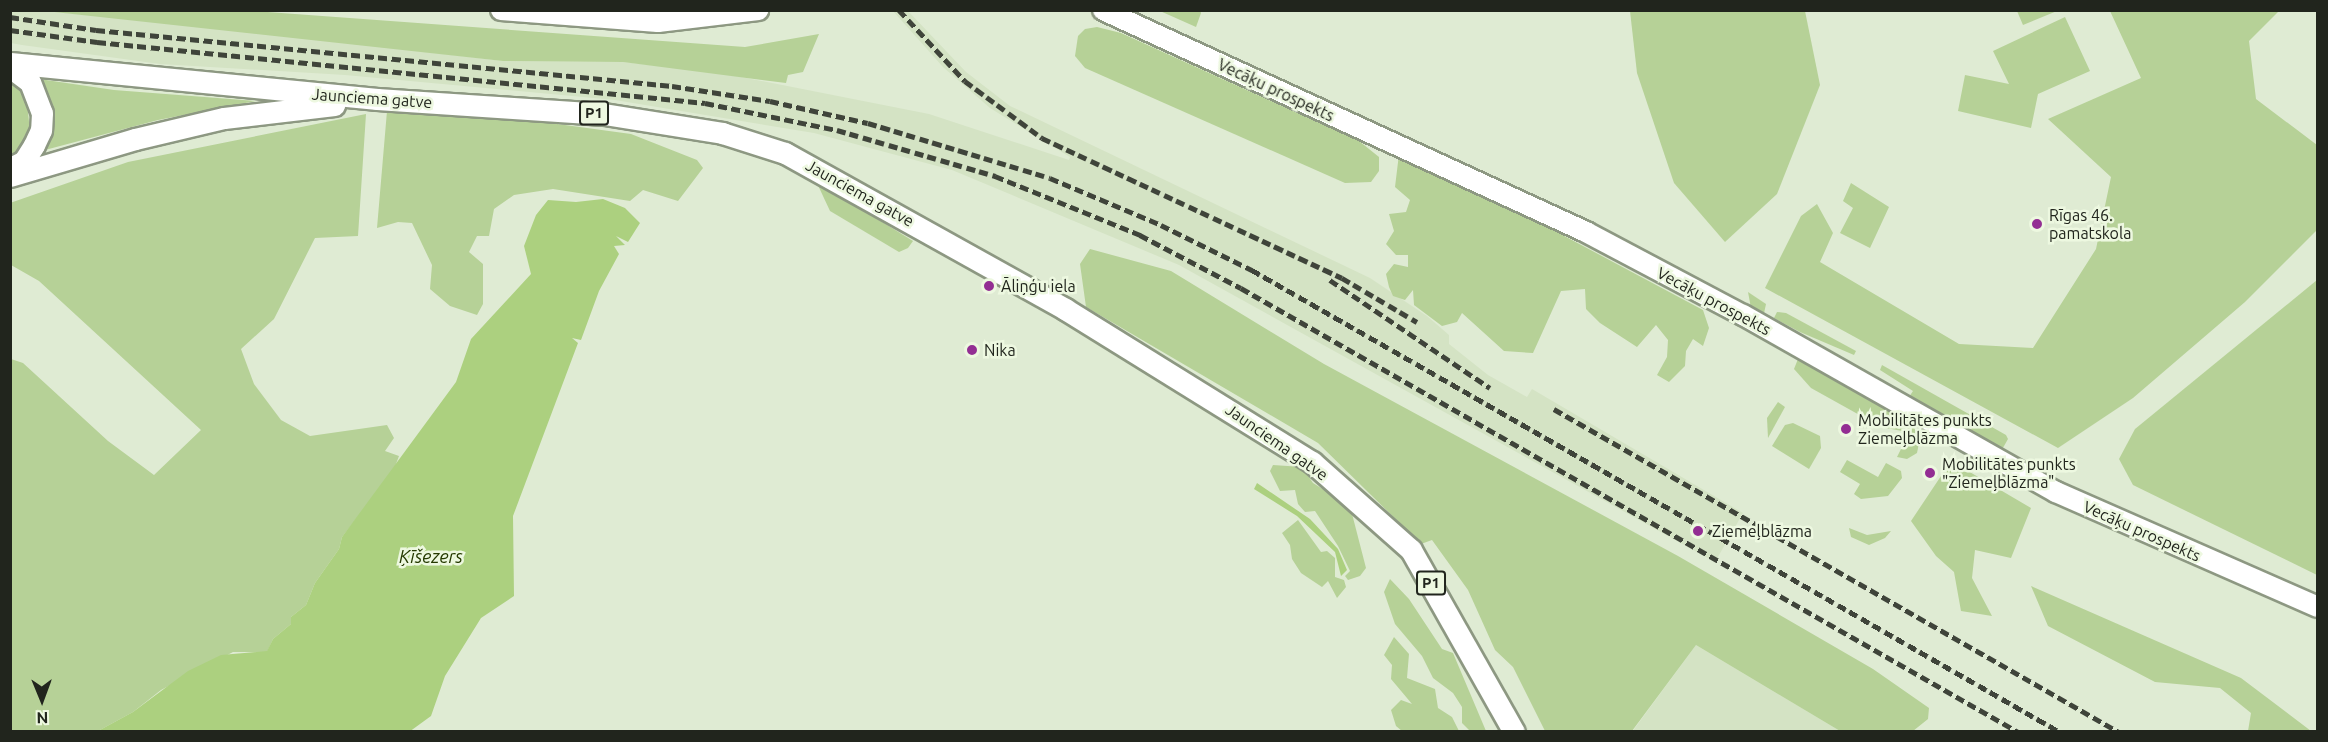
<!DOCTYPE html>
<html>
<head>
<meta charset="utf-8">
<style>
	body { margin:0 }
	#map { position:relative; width:2328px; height:742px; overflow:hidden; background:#dfebd3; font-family:Ubuntu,sans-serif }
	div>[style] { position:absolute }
	.built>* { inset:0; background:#d4e3c4 }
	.green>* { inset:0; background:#b6d197 }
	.water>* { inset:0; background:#acd07f }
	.roads { filter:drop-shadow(2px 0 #8d9882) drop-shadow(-2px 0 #8d9882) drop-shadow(0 2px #8d9882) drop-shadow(0 -2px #8d9882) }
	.secondary>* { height:20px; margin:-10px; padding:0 10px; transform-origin:10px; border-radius:10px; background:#fff }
	.primary>* { height:21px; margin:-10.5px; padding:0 10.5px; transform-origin:10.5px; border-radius:10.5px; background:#fff }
	.rail>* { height:4.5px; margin-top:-2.25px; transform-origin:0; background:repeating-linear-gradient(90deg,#3f443a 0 9px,transparent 0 13.5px) }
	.dots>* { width:16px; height:16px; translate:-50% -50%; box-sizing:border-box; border:3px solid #edf8e0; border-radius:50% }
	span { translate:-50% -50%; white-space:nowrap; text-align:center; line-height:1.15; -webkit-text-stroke:5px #edf8e0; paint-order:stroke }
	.shield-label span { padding:2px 4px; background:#edf8e0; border:2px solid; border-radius:4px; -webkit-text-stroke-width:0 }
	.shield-label { font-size:15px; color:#21251d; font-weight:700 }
	.street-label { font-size:16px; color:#21251d }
	.poi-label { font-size:16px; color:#21251d }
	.left { translate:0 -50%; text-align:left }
	.water-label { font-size:18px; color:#253a00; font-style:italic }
	.frame { position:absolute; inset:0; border:12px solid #21251d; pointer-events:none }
	.north { position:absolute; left:12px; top:670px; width:60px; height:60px; -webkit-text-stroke:4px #edf8e0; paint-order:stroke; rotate:179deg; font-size:16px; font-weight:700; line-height:24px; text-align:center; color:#21251d }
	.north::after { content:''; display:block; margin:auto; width:21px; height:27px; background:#21251d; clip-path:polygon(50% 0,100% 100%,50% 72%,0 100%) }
</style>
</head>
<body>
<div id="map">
	<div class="built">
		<div style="clip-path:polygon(10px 11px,45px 11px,274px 34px,503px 61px,623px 62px,721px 73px,929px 114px,1069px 160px,1070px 157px,990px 108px,943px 67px,893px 11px,908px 11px,966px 72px,1010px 106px,1370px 278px,1427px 316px,1449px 335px,1449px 344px,1488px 375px,1527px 397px,1532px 389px,1743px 513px,1715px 562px,1179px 265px,952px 170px,814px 133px,615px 100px,345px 75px,160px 64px,22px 45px,11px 43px)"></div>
		<div style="clip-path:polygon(1696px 645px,1840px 731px,1632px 732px)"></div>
	</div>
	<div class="green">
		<div style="clip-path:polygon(45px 11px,253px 11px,745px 47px,819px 34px,803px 72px,788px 75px,786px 83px,623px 62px,503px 61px)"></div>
		<div style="clip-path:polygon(1160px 11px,1200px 11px,1201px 13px,1196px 27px)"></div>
		<div style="clip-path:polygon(1630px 11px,1805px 11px,1820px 85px,1777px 194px,1725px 242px,1674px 183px,1637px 73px)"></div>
		<div style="clip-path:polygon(2017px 11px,2057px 11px,2023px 25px)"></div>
		<div style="clip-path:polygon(2110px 11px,2279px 11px,2249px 41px,2256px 99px,2317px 145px,2317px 230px,2245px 302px,2133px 398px,2058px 448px,1765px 288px,1801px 216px,1817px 204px,1833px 233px,1820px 262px,1959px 344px,2033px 348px,2096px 249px,2111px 177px,2048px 119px,2141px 78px)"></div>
		<div style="clip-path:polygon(2065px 17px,2090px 71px,2038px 94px,2031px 128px,1958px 111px,1965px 75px,2009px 84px,1993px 51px)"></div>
		<div style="clip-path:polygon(1097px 27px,1121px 33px,1359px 141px,1379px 157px,1379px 171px,1371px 182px,1345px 183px,1085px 68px,1075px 56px,1078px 36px,1085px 29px)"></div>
		<div style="clip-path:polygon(39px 79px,114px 90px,256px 101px,158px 120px,45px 150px,52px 113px)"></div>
		<div style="clip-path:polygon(10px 80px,26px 94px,30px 131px,10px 160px)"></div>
		<div style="clip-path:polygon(387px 111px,491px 115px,631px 134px,697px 160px,703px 168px,678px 201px,643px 190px,630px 201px,553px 189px,514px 195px,494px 209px,489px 236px,477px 236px,469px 252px,483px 264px,483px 304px,477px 315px,450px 306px,430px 289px,432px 265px,412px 223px,398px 222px,377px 228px)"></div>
		<div style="clip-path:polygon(366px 114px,358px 236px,315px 238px,274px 319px,241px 349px,254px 384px,281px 420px,310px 436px,387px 425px,394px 438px,385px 451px,399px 456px,393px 472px,342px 537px,339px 549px,315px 583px,306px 605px,291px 617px,291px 624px,273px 639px,267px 652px,233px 652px,161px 690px,133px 712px,98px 731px,11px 731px,11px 359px,23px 363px,108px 441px,154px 475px,201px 430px,39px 281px,11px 265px,10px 203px,128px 162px)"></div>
		<div style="clip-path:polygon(1399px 154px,1555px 231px,1703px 310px,1709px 328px,1703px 346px,1693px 339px,1686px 351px,1685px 366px,1669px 382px,1657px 375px,1667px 357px,1668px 340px,1656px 325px,1637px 347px,1600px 323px,1586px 309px,1585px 289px,1561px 291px,1533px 353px,1504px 351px,1462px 313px,1457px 322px,1442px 326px,1414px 305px,1413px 290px,1405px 300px,1393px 296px,1389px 287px,1386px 274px,1394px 264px,1408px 267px,1408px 255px,1396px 255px,1386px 244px,1394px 231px,1389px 214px,1406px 212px,1410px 200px,1395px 187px)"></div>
		<div style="clip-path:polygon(816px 181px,913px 241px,908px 248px,899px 252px,830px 211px)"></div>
		<div style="clip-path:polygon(1851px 183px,1889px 207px,1870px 248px,1840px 233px,1853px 208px,1843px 201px)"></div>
		<div style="clip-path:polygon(1090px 249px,1171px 271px,1324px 364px,1678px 556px,1873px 669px,1929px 708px,1928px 719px,1913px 731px,1840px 731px,1696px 645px,1632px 731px,1545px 731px,1513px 667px,1495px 650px,1468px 590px,1432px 540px,1421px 544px,1318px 443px,1086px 307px,1080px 264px)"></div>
		<div style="clip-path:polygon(2317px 280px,2317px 575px,2133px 485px,2119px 459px,2135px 429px)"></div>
		<div style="clip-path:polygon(1748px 292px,1766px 304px,1763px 318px,1751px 308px)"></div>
		<div style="clip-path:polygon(1777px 312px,1786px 313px,1856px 351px,1854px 355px,1800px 332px,1774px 318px)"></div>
		<div style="clip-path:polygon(1798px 359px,1909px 421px,1918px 434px,1881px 427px,1811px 388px,1794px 369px)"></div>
		<div style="clip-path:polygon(1882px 365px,2006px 435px,2008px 439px,2000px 453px,1907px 400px,1913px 391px,1880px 370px)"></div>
		<div style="clip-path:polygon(1778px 402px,1785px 407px,1768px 438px,1767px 418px)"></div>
		<div style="clip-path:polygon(1793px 423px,1820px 436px,1821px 448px,1809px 469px,1772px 446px,1785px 425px)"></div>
		<div style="clip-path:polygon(1913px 442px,1919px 443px,1917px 453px,1907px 459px,1897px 457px,1902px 447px)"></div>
		<div style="clip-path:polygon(1847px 460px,1878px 477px,1886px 463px,1901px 471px,1902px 478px,1888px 496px,1861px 499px,1854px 494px,1860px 484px,1840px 472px)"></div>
		<div style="clip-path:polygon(1951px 461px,2031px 508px,2011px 558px,1975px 550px,1972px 578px,1992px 616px,1961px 611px,1954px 572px,1936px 556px,1911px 521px)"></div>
		<div style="clip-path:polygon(1273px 465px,1302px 467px,1313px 483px,1350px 506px,1366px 568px,1360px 576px,1348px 580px,1345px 576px,1350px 571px,1338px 546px,1315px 511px,1305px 512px,1298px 504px,1295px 490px,1280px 491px,1270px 471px)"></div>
		<div style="clip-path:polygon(1298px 520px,1321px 552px,1327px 551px,1335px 558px,1335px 577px,1344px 580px,1346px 587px,1337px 598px,1328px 581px,1322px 587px,1301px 573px,1292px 559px,1290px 545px,1282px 533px)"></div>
		<div style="clip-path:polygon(1849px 528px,1867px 535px,1891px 531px,1885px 538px,1869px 545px,1851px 537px)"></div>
		<div style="clip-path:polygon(1390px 579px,1409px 599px,1442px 649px,1453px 653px,1486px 731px,1470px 731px,1462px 723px,1462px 707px,1453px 693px,1433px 678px,1422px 656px,1395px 624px,1384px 592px)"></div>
		<div style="clip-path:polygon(2031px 586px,2241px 678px,2311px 731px,2248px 731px,2251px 713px,2220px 688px,2155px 682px,2048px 626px)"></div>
		<div style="clip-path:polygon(1394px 637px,1409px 654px,1407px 678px,1435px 689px,1438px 708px,1452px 717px,1459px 731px,1402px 731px,1396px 726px,1391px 710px,1401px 700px,1412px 704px,1391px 679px,1392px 665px,1384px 655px)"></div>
	</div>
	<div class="water">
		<div style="clip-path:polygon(603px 199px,625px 208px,640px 223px,628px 242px,616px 236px,625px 245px,614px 246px,619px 254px,599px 291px,581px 340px,572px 338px,578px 343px,513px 516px,514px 596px,481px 618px,445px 676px,431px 716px,409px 732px,98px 731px,133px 712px,188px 671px,221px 655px,267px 651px,273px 639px,291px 624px,291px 617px,306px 605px,315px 583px,339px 549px,342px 537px,456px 382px,471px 339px,531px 274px,524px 246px,536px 215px,548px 200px,576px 202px)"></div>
		<div style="clip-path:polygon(1257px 483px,1310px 519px,1338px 549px,1347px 570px,1341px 576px,1335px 552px,1297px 516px,1254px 489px)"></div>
	</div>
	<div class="roads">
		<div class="secondary">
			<div style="left:501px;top:10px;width:157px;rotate:4.4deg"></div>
			<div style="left:658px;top:22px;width:101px;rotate:-6.8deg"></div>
			<div style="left:1103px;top:10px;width:532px;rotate:24.68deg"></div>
			<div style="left:1586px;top:232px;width:178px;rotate:27.9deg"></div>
			<div style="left:1743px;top:315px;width:360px;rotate:29.5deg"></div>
			<div style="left:2056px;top:492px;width:286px;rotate:23.7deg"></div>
		</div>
		<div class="primary">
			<div style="left:10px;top:63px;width:369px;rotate:5.6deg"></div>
			<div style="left:377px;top:99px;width:227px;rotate:3.8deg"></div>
			<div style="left:604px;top:114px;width:120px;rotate:9.1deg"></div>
			<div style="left:722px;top:133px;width:66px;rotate:17.6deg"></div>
			<div style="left:785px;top:153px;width:321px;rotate:29.1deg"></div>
			<div style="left:1065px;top:309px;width:291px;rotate:31.8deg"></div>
			<div style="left:1312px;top:462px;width:132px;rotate:41.6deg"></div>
			<div style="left:1411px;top:550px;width:209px;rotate:60.5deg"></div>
			<div style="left:10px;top:67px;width:25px;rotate:37deg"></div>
			<div style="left:30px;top:82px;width:33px;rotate:69deg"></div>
			<div style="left:42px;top:113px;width:17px;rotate:93deg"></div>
			<div style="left:41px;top:130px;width:17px;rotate:115deg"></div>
			<div style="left:34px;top:145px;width:19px;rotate:122deg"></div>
			<div style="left:24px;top:161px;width:16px;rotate:153deg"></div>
			<div style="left:10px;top:176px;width:130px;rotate:-16.5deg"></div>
			<div style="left:135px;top:139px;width:91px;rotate:-13.3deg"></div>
			<div style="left:224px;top:118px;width:111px;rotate:-6.7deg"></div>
		</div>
	</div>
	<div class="rail">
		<div style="left:899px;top:10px;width:97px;rotate:47.1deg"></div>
		<div style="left:965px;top:81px;width:96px;rotate:36.5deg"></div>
		<div style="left:1042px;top:138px;width:331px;rotate:25deg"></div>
		<div style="left:1342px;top:278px;width:87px;rotate:30.4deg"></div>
		<div style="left:10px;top:17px;width:87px;rotate:8.6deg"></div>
		<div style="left:96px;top:30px;width:579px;rotate:5.55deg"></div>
		<div style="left:672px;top:86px;width:99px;rotate:8.7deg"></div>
		<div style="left:770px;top:101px;width:100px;rotate:12.7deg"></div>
		<div style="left:868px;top:123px;width:190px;rotate:16.8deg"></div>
		<div style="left:1050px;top:178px;width:121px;rotate:22.9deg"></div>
		<div style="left:1161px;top:225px;width:102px;rotate:26.3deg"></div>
		<div style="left:1252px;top:270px;width:931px;rotate:29.76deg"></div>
		<div style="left:10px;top:30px;width:88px;rotate:7.9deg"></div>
		<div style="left:97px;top:42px;width:611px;rotate:5.73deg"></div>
		<div style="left:705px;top:103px;width:135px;rotate:11.6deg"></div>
		<div style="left:837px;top:130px;width:165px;rotate:16.2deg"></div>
		<div style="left:995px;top:176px;width:157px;rotate:22.1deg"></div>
		<div style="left:1140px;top:235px;width:114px;rotate:27.7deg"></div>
		<div style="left:1241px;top:288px;width:895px;rotate:29.74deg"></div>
		<div style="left:1330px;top:280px;width:193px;rotate:34deg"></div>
		<div style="left:1554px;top:409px;width:651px;rotate:29.76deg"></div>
	</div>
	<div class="dots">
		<div style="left:2037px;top:224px;background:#932e93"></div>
		<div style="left:989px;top:286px;background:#932e93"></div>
		<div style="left:972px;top:350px;background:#932e93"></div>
		<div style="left:1846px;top:429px;background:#932e93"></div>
		<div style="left:1930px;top:473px;background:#932e93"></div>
		<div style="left:1698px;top:531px;background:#932e93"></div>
	</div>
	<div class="shield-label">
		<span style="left:594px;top:113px">P1</span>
		<span style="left:1431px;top:583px">P1</span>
	</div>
	<div class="street-label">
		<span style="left:1276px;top:90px;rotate:25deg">Vecāķu prospekts</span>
		<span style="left:372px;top:98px;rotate:4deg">Jaunciema gatve</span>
		<span style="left:860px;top:193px;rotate:29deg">Jaunciema gatve</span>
		<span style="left:1714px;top:301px;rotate:28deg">Vecāķu prospekts</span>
		<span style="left:1277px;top:442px;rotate:35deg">Jaunciema gatve</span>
		<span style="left:2142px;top:531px;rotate:24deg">Vecāķu prospekts</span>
	</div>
	<div class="poi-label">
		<span class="left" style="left:2049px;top:224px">Rīgas 46.<br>pamatskola</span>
		<span class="left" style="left:1001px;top:286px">Āliņģu iela</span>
		<span class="left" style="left:984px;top:350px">Nika</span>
		<span class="left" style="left:1858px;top:429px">Mobilitātes punkts<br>Ziemeļblāzma</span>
		<span class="left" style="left:1942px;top:473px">Mobilitātes punkts<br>"Ziemeļblāzma"</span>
		<span class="left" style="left:1712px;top:531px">Ziemeļblāzma</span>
	</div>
	<div class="water-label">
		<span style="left:431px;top:556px">Ķīšezers</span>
	</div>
	<div class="frame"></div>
	<div class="north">N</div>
</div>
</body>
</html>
